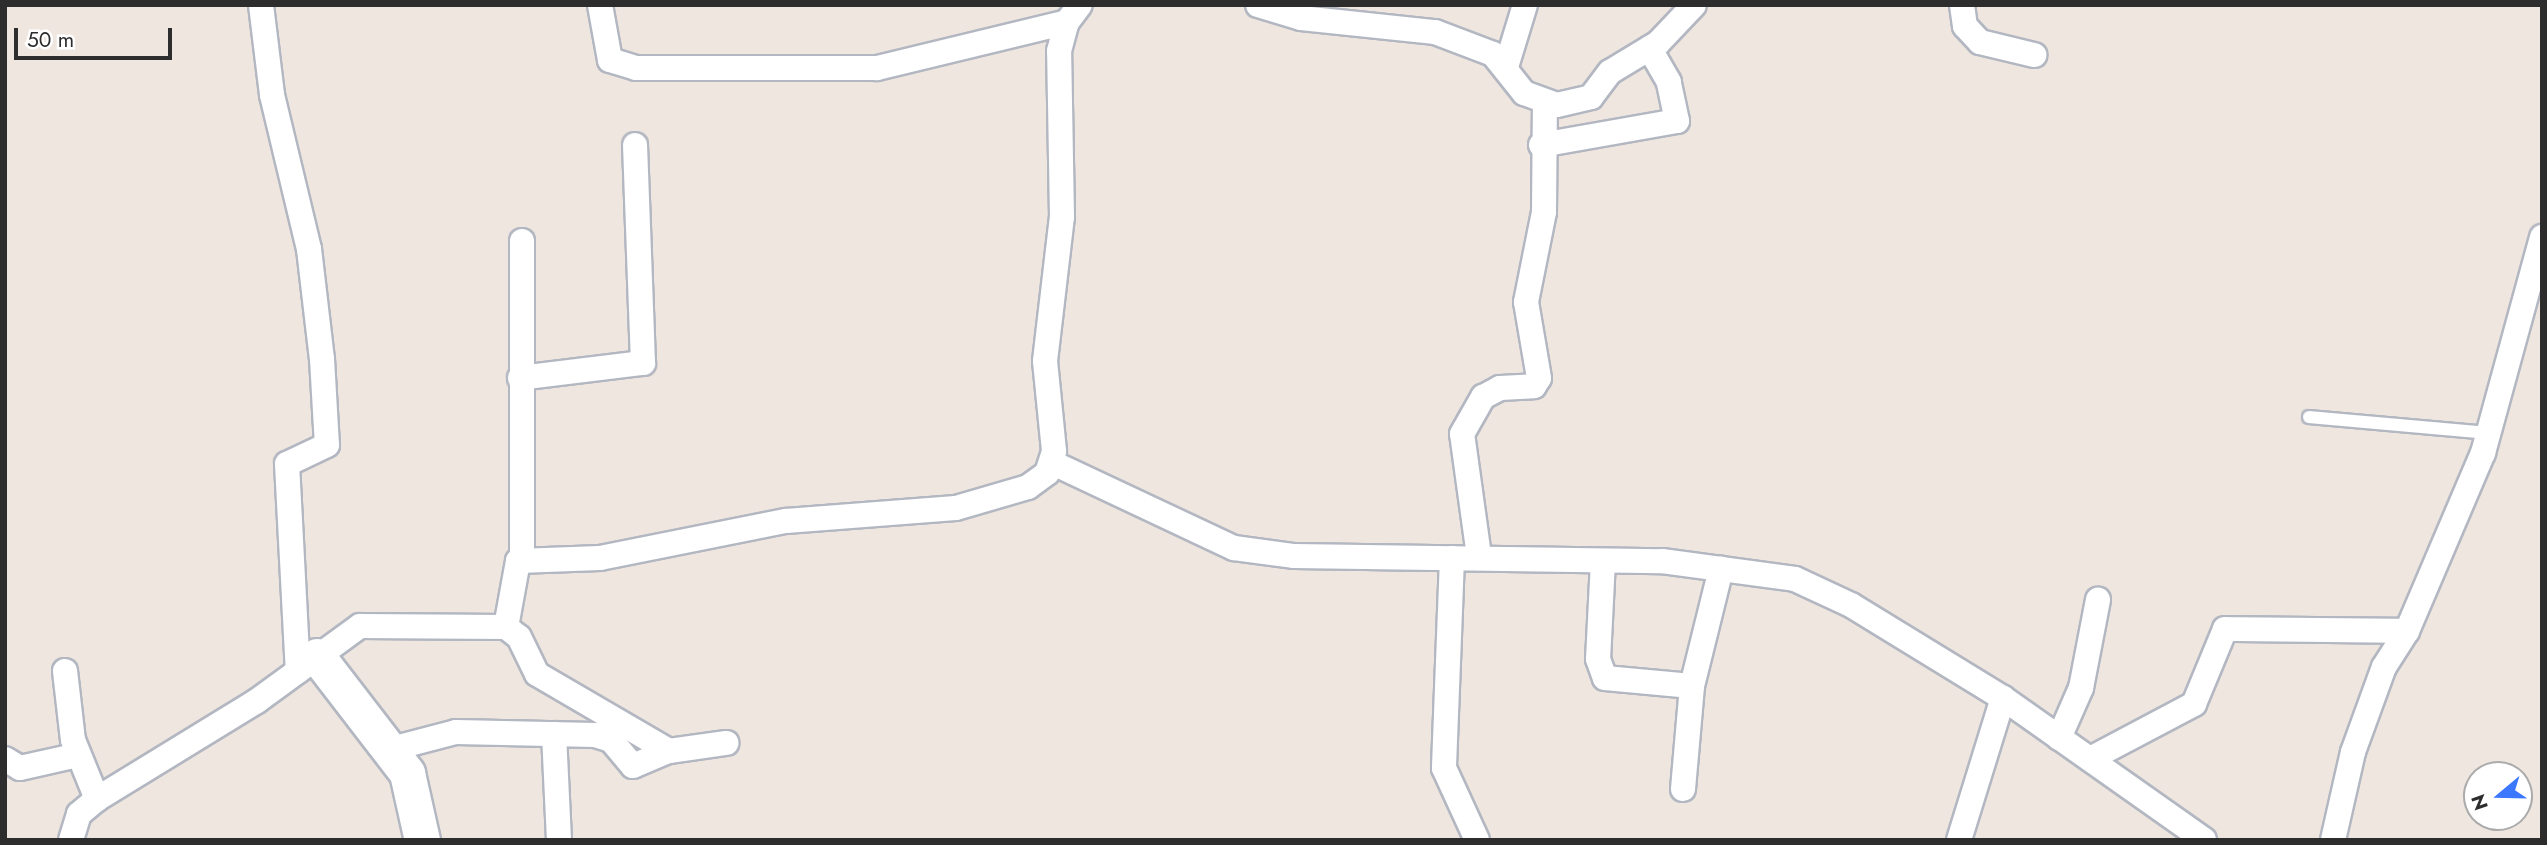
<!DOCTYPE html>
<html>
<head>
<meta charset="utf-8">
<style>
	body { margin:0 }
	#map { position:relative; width:2547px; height:845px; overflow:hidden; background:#efe6df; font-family:Jost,sans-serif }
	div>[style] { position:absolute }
	.roads { filter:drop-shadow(2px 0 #b3b7c1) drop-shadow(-2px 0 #b3b7c1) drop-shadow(0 2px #b3b7c1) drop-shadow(0 -2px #b3b7c1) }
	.lane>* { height:12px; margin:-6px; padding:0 6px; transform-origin:6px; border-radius:6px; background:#fff }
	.street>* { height:24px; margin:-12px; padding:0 12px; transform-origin:12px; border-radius:12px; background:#fff }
	.secondary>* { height:35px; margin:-17.5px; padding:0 17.5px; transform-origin:17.5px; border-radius:17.5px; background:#fff }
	span { translate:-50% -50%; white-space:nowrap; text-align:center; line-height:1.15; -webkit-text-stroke:5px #fff; paint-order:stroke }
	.frame { position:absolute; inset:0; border:7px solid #2d2d2d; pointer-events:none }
	.north { position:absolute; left:2463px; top:761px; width:70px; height:70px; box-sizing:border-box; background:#fff; border:2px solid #ababab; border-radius:50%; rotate:251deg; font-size:19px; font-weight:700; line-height:28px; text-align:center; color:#2d2d2d }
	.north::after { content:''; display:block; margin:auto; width:24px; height:32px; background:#3c78ff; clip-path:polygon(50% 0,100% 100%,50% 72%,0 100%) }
	.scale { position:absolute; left:14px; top:28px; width:158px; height:32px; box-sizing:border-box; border:4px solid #2d2d2d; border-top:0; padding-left:9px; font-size:21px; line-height:24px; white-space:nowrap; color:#2d2d2d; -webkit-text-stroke:5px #fff; paint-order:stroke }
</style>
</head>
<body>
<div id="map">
	<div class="roads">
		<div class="lane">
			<div style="left:2309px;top:417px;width:180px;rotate:5.1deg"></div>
		</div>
		<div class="street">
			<div style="left:261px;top:5px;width:91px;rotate:83deg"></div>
			<div style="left:272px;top:95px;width:158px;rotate:76.5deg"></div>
			<div style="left:309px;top:249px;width:111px;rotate:83.3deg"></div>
			<div style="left:322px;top:359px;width:86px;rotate:86.7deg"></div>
			<div style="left:327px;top:445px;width:44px;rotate:154.6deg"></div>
			<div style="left:287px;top:464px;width:207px;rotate:87deg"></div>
			<div style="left:600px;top:5px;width:56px;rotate:79.7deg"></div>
			<div style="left:610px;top:60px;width:27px;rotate:17deg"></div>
			<div style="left:636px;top:68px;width:241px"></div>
			<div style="left:877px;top:68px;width:195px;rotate:-13.6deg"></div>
			<div style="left:1258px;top:5px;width:45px;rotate:16.8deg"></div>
			<div style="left:1301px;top:18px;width:135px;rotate:6deg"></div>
			<div style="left:1435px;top:32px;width:62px;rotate:20.8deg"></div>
			<div style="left:1493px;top:54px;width:50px;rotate:51.5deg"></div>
			<div style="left:1524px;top:93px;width:35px;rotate:20deg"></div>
			<div style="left:1557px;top:105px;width:35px;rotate:-13deg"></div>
			<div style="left:1591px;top:97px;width:31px;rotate:-53deg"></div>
			<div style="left:1610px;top:72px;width:56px;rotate:-31.1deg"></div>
			<div style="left:1658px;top:43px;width:52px;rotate:-46.5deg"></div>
			<div style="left:1962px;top:5px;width:21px;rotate:82deg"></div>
			<div style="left:1965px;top:26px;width:22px;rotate:47deg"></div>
			<div style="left:1980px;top:42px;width:56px;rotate:13.5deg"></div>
			<div style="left:1506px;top:67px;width:65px;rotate:-73deg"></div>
			<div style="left:1541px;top:145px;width:138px;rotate:-10deg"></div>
			<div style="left:1677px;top:121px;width:40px;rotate:-102deg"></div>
			<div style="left:1669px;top:82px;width:39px;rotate:-120deg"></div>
			<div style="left:522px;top:241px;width:319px;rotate:90deg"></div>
			<div style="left:520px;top:378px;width:124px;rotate:-7deg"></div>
			<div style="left:643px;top:363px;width:218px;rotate:-92.1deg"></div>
			<div style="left:1053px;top:463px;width:200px;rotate:25.2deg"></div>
			<div style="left:1234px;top:548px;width:61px;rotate:7.6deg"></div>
			<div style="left:1294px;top:556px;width:368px;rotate:0.8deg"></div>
			<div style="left:1662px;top:561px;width:134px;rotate:7.7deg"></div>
			<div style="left:1795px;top:579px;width:62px;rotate:24.9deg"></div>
			<div style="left:1851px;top:605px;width:178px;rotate:31.5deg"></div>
			<div style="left:2003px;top:698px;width:246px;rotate:35.2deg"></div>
			<div style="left:1479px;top:556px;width:123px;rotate:-97.9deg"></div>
			<div style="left:1462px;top:434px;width:43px;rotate:-60.4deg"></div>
			<div style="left:1483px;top:397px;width:19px;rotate:-28deg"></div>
			<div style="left:1500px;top:388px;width:34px;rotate:-3deg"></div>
			<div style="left:1534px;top:386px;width:9px;rotate:-58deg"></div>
			<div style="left:1539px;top:378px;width:77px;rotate:-99.7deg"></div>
			<div style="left:1526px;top:302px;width:92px;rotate:-78.7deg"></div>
			<div style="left:1544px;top:212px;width:108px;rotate:-89.5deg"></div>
			<div style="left:1452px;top:558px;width:210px;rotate:92.2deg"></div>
			<div style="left:1444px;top:768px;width:79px;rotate:65.4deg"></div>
			<div style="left:1603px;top:561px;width:98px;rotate:92.9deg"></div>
			<div style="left:1598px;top:659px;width:20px;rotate:70deg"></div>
			<div style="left:1605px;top:678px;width:87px;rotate:5.3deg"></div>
			<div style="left:506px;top:627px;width:16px;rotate:38deg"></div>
			<div style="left:519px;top:637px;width:41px;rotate:64.1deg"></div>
			<div style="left:537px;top:674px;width:153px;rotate:30.3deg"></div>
			<div style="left:669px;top:751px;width:58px;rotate:-8deg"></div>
			<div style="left:65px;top:671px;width:69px;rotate:83.4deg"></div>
			<div style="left:73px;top:740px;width:64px;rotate:67.9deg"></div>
			<div style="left:554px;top:734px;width:106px;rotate:87.3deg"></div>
			<div style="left:2059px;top:738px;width:55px;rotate:-66.3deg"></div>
			<div style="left:2081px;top:688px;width:90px;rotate:-79.1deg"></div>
			<div style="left:391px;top:749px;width:67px;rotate:-14.7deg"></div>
			<div style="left:456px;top:732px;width:139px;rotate:1.2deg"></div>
			<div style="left:595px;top:735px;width:17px;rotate:17deg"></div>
			<div style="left:611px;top:740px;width:34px;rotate:50deg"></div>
			<div style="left:633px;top:766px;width:39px;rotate:-23deg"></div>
			<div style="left:5px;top:759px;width:17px;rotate:31deg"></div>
			<div style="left:20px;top:768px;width:59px;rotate:-12.6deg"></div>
			<div style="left:2090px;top:759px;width:118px;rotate:-27.9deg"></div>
			<div style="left:2194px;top:704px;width:81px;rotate:-67.5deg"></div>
			<div style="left:2225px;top:629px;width:182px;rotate:0.6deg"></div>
			<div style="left:1683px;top:789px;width:103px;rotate:-85deg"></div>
			<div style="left:1692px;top:686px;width:121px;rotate:-76.1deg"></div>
			<div style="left:71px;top:840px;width:27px;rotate:-73deg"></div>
			<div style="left:79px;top:814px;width:23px;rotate:-40deg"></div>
			<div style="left:97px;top:799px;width:188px;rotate:-31.5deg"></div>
			<div style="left:257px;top:701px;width:127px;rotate:-36.1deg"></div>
			<div style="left:360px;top:626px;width:146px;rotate:0.4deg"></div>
			<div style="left:506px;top:627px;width:67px;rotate:-79.7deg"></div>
			<div style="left:518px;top:561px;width:82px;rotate:-2.1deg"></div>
			<div style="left:600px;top:558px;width:190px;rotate:-11.3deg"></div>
			<div style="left:786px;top:521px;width:170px;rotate:-4.4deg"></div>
			<div style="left:956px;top:508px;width:75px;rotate:-16.3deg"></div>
			<div style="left:1028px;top:487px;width:24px;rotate:-36deg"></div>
			<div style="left:1047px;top:473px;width:23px;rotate:-72deg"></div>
			<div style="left:1054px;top:451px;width:90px;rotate:-95.7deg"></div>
			<div style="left:1045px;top:361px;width:145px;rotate:-83.3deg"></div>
			<div style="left:1062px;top:217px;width:166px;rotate:-91deg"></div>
			<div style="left:1059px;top:51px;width:30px;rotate:-75deg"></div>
			<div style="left:1067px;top:22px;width:21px;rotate:-53deg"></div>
			<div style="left:1959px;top:840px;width:149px;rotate:-72.8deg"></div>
			<div style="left:2333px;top:840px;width:90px;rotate:-77.2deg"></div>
			<div style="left:2353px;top:752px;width:90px;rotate:-70deg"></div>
			<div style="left:2384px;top:667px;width:43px;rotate:-57.4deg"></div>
			<div style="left:2407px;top:631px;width:194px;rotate:-66.9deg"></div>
			<div style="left:2483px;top:453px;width:224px;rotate:-74.7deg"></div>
		</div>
		<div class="secondary">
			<div style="left:317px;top:656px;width:148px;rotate:52.4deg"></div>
			<div style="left:407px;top:773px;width:69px;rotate:77.4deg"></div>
		</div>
	</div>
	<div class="frame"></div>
	<div class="north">N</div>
	<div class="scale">50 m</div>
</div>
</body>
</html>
